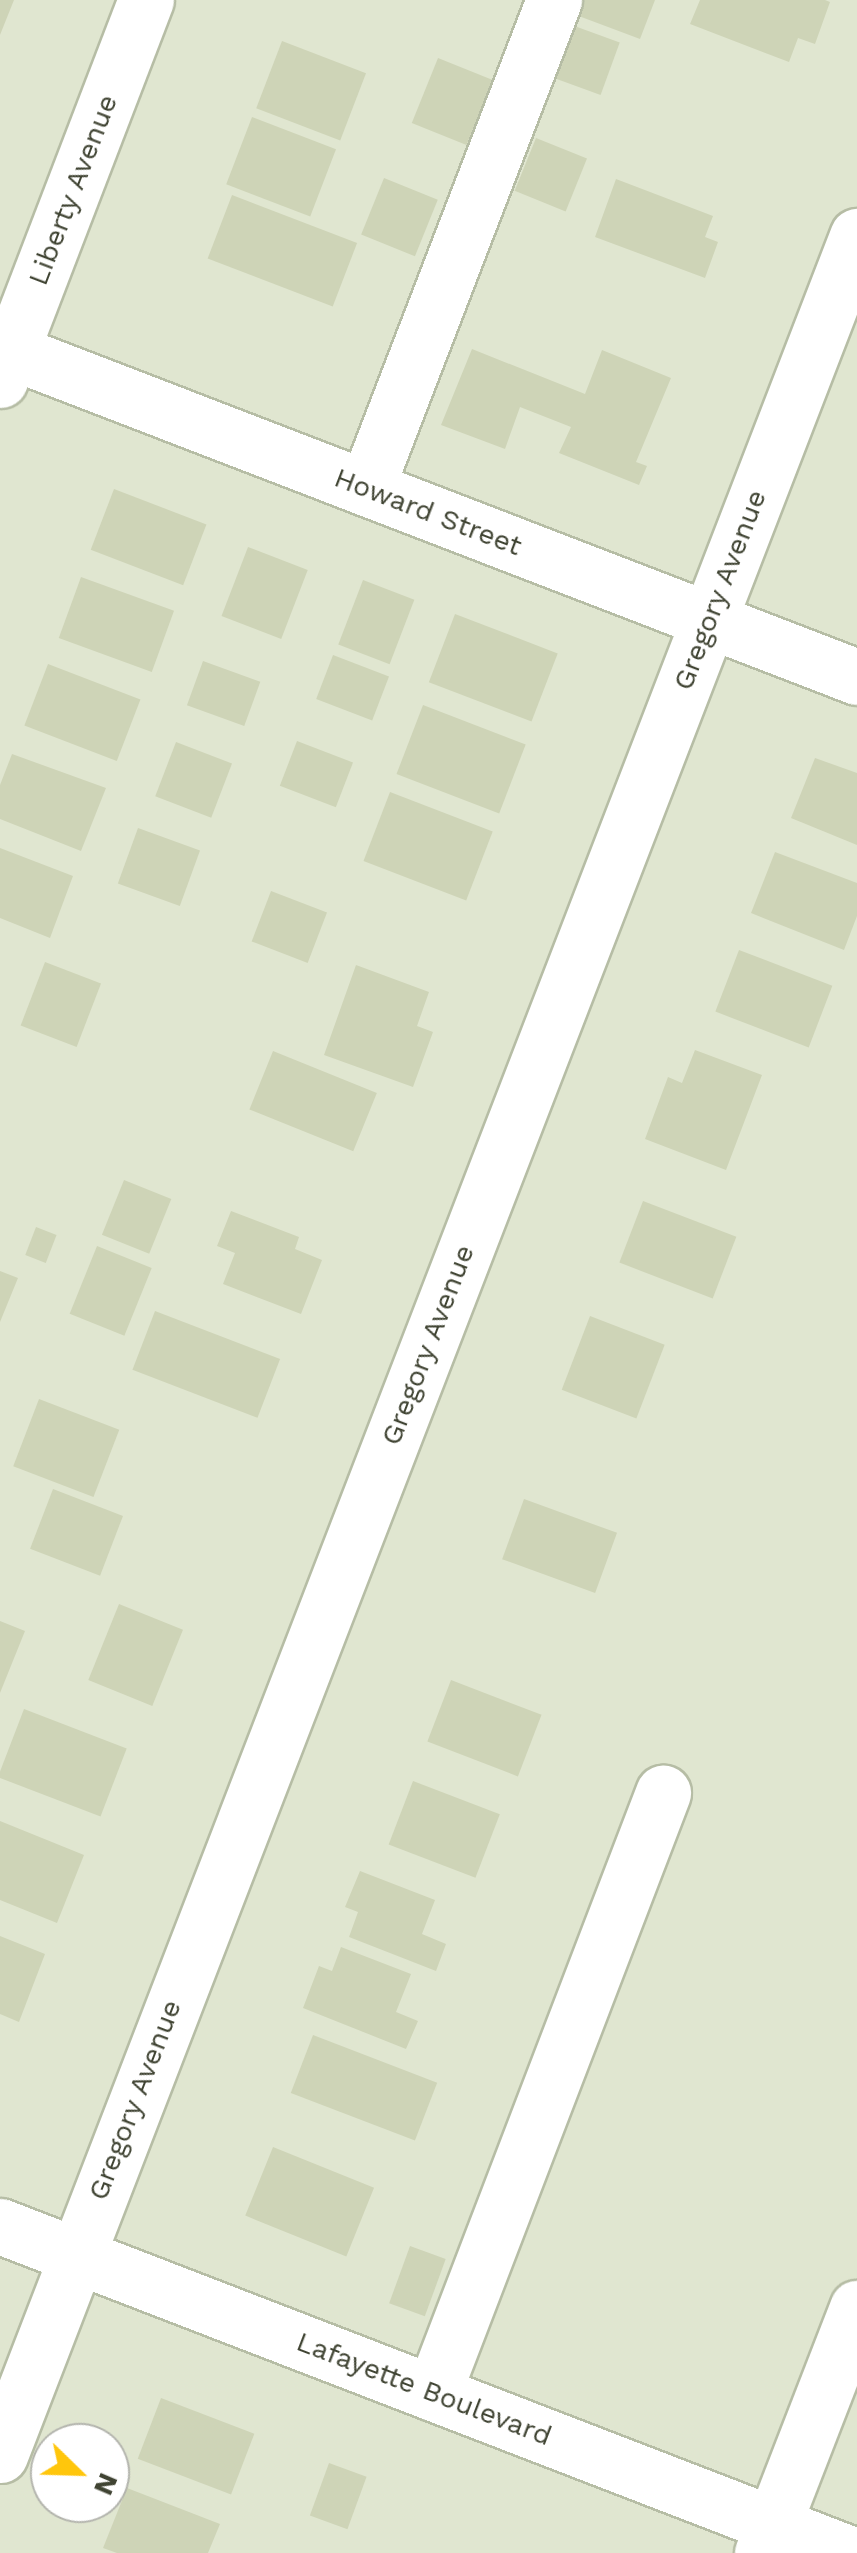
<!DOCTYPE html>
<html>
<head>
<meta charset="utf-8">
<style>
	body { margin:0 }
	#map { position:relative; width:857px; height:2553px; overflow:hidden; background:#edf2e2; font-family:"Work Sans",sans-serif }
	div>[style] { position:absolute }
	.residential>* { inset:0; background:#e0e6d0 }
	.building>* { inset:0; background:#ced4b7; transform-origin:0 0 }
	.roads { filter:drop-shadow(2px 0 #b6bda5) drop-shadow(-2px 0 #b6bda5) drop-shadow(0 2px #b6bda5) drop-shadow(0 -2px #b6bda5) }
	.minor>* { height:55px; margin:-27.5px; padding:0 27.5px; transform-origin:27.5px; border-radius:27.5px; background:#fff }
	span { translate:-50% -50%; white-space:nowrap; text-align:center; line-height:1.15; -webkit-text-stroke:9px #fff; paint-order:stroke }
	.street-label { font-size:28px; color:#404433 }
	.north { position:absolute; left:30px; top:2423px; width:100px; height:100px; box-sizing:border-box; background:#fff; border:2px solid #b3b4ad; border-radius:50%; rotate:113deg; font-size:28px; font-weight:700; line-height:40px; text-align:center; color:#404433 }
	.north::after { content:''; display:block; margin:auto; width:35px; height:45px; background:#ffc60c; clip-path:polygon(50% 0,100% 100%,50% 72%,0 100%) }
</style>
</head>
<body>
<div id="map">
	<div class="residential">
		<div style="clip-path:polygon(evenodd,0 0,857px 0,857px 2553px,0 2553px,0 0,50px 2443px,110px 2443px,110px 2503px,50px 2503px,50px 2443px)"></div>
	</div>
	<div class="building">
		<div style="clip-path:polygon(0 0,14px 0,0 35px)"></div>
		<div style="clip-path:polygon(582px 0,655px 0,640px 39px,576px 15px)"></div>
		<div style="clip-path:polygon(700px 0,825px 0,830px 2px,815px 44px,798px 38px,789px 62px,690px 24px)"></div>
		<div style="left:569px;top:24px;width:54px;height:56px;rotate:20deg"></div>
		<div style="left:282px;top:41px;width:90px;height:72px;rotate:21deg"></div>
		<div style="left:438px;top:58px;width:59px;height:70px;rotate:22deg"></div>
		<div style="left:252px;top:117px;width:90px;height:72px;rotate:21deg"></div>
		<div style="left:536px;top:138px;width:55px;height:57px;rotate:22deg"></div>
		<div style="left:384px;top:178px;width:58px;height:61px;rotate:22deg"></div>
		<div style="clip-path:polygon(616px 179px,713px 216px,705px 237px,718px 242px,705px 278px,595px 237px)"></div>
		<div style="left:232px;top:195px;width:134px;height:68px;rotate:21deg"></div>
		<div style="clip-path:polygon(472px 349px,585px 394px,602px 350px,671px 378px,636px 462px,647px 466px,639px 485px,559px 453px,571px 427px,520px 407px,505px 449px,441px 425px)"></div>
		<div style="left:114px;top:489px;width:99px;height:65px;rotate:21deg"></div>
		<div style="left:248px;top:547px;width:64px;height:74px;rotate:21deg"></div>
		<div style="left:81px;top:577px;width:99px;height:65px;rotate:20deg"></div>
		<div style="left:363px;top:580px;width:55px;height:69px;rotate:21deg"></div>
		<div style="left:455px;top:614px;width:110px;height:73px;rotate:21deg"></div>
		<div style="left:333px;top:655px;width:60px;height:47px;rotate:21deg"></div>
		<div style="left:203px;top:661px;width:61px;height:47px;rotate:20deg"></div>
		<div style="left:48px;top:664px;width:99px;height:66px;rotate:21deg"></div>
		<div style="left:423px;top:705px;width:110px;height:74px;rotate:21deg"></div>
		<div style="left:297px;top:741px;width:60px;height:48px;rotate:21deg"></div>
		<div style="left:176px;top:742px;width:60px;height:58px;rotate:21deg"></div>
		<div style="clip-path:polygon(12px 754px,106px 788px,81px 851px,0 819px,0 785px)"></div>
		<div style="clip-path:polygon(815px 758px,857px 773px,857px 845px,791px 818px)"></div>
		<div style="left:390px;top:792px;width:110px;height:74px;rotate:21deg"></div>
		<div style="left:138px;top:828px;width:66px;height:59px;rotate:20deg"></div>
		<div style="clip-path:polygon(0 848px,73px 876px,50px 938px,0 918px)"></div>
		<div style="clip-path:polygon(775px 852px,857px 883px,857px 916px,844px 950px,751px 913px)"></div>
		<div style="left:271px;top:891px;width:60px;height:54px;rotate:21deg"></div>
		<div style="left:739px;top:950px;width:100px;height:66px;rotate:21deg"></div>
		<div style="left:45px;top:962px;width:60px;height:68px;rotate:21deg"></div>
		<div style="clip-path:polygon(356px 965px,429px 992px,417px 1026px,433px 1032px,413px 1087px,324px 1055px)"></div>
		<div style="clip-path:polygon(695px 1050px,762px 1075px,726px 1170px,645px 1139px,668px 1077px,682px 1083px)"></div>
		<div style="left:273px;top:1051px;width:112px;height:63px;rotate:22deg"></div>
		<div style="left:124px;top:1180px;width:51px;height:59px;rotate:22deg"></div>
		<div style="left:643px;top:1201px;width:100px;height:66px;rotate:21deg"></div>
		<div style="clip-path:polygon(231px 1211px,299px 1237px,295px 1249px,322px 1260px,301px 1314px,223px 1284px,235px 1253px,217px 1246px)"></div>
		<div style="left:36px;top:1227px;width:22px;height:30px;rotate:21deg"></div>
		<div style="left:97px;top:1246px;width:59px;height:73px;rotate:22deg"></div>
		<div style="clip-path:polygon(0 1271px,18px 1278px,0 1322px)"></div>
		<div style="left:155px;top:1311px;width:134px;height:63px;rotate:21deg"></div>
		<div style="left:590px;top:1316px;width:80px;height:79px;rotate:21deg"></div>
		<div style="left:39px;top:1399px;width:86px;height:72px;rotate:21deg"></div>
		<div style="left:53px;top:1489px;width:75px;height:64px;rotate:21deg"></div>
		<div style="left:524px;top:1499px;width:99px;height:64px;rotate:20deg"></div>
		<div style="left:119px;top:1604px;width:69px;height:82px;rotate:22deg"></div>
		<div style="clip-path:polygon(0 1621px,25px 1631px,0 1693px)"></div>
		<div style="left:451px;top:1680px;width:97px;height:66px;rotate:21deg"></div>
		<div style="left:24px;top:1709px;width:110px;height:73px;rotate:21deg"></div>
		<div style="left:413px;top:1781px;width:93px;height:68px;rotate:21deg"></div>
		<div style="clip-path:polygon(0 1821px,84px 1855px,57px 1923px,0 1900px)"></div>
		<div style="clip-path:polygon(360px 1871px,435px 1900px,422px 1934px,446px 1944px,436px 1971px,349px 1937px,358px 1912px,345px 1907px)"></div>
		<div style="clip-path:polygon(0 1936px,45px 1954px,19px 2022px,0 2014px)"></div>
		<div style="clip-path:polygon(341px 1947px,411px 1974px,396px 2012px,418px 2021px,406px 2049px,303px 2008px,319px 1966px,332px 1971px)"></div>
		<div style="left:313px;top:2035px;width:133px;height:62px;rotate:21deg"></div>
		<div style="left:273px;top:2147px;width:109px;height:74px;rotate:22deg"></div>
		<div style="left:410px;top:2246px;width:38px;height:61px;rotate:20deg"></div>
		<div style="left:161px;top:2398px;width:100px;height:65px;rotate:21deg"></div>
		<div style="left:329px;top:2463px;width:40px;height:56px;rotate:20deg"></div>
		<div style="clip-path:polygon(127px 2488px,220px 2524px,208px 2553px,117px 2553px,103px 2548px)"></div>
	</div>
	<div class="roads">
		<div class="minor">
			<div style="left:0;top:347px;width:918px;rotate:21.06deg"></div>
			<div style="left:0;top:380px;width:407px;rotate:-69deg"></div>
			<div style="left:366px;top:488px;width:523px;rotate:-68.93deg"></div>
			<div style="left:0;top:2226px;width:909px;rotate:21.09deg"></div>
			<div style="left:433px;top:2393px;width:643px;rotate:-69.03deg"></div>
			<div style="left:0;top:2455px;width:2379px;rotate:-68.88deg"></div>
			<div style="left:762px;top:2553px;width:263px;rotate:-68.8deg"></div>
		</div>
	</div>
	<div class="street-label">
		<span style="left:73px;top:190px;rotate:-69deg">Liberty Avenue</span>
		<span style="left:428px;top:512px;rotate:21deg">Howard Street</span>
		<span style="left:720px;top:590px;rotate:-69deg">Gregory Avenue</span>
		<span style="left:428px;top:1345px;rotate:-69deg">Gregory Avenue</span>
		<span style="left:135px;top:2100px;rotate:-69deg">Gregory Avenue</span>
		<span style="left:424px;top:2389px;rotate:21deg">Lafayette Boulevard</span>
	</div>
	<div class="north">N</div>
</div>
</body>
</html>
